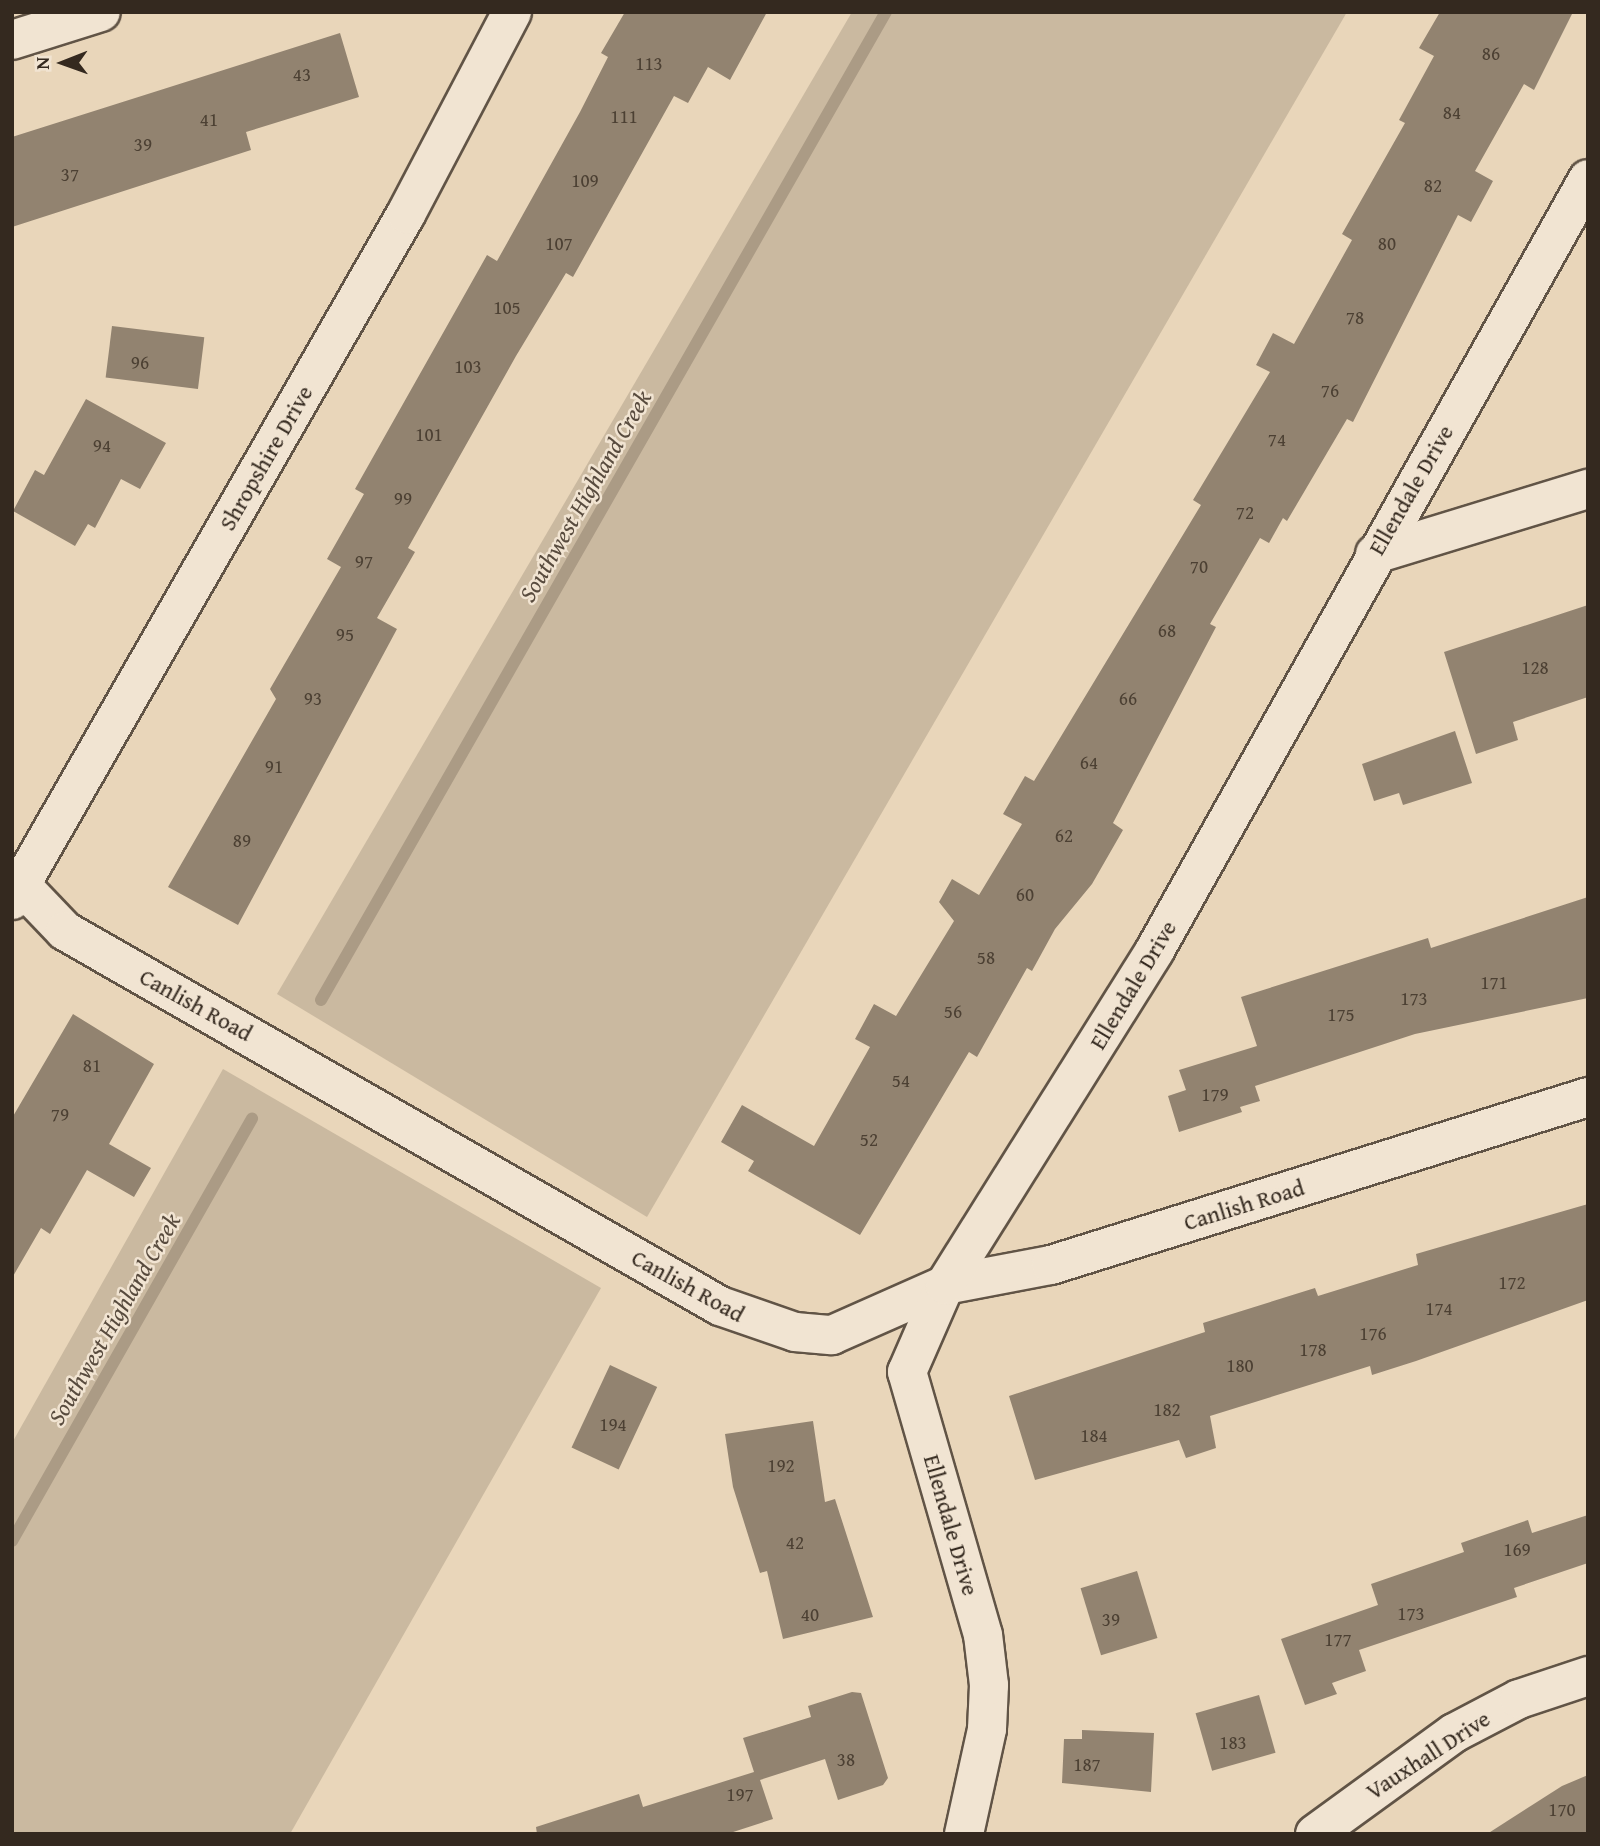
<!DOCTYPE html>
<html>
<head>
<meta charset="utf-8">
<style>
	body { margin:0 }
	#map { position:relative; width:1600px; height:1846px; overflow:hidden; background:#e9d6ba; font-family:"Gentium Book Plus",serif }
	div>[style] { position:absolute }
	.green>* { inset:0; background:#cab9a0 }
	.stream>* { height:12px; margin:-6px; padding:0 6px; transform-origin:6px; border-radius:6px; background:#ab9b85 }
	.building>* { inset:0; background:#928370; transform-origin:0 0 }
	.roads { filter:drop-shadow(2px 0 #615446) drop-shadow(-2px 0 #615446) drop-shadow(0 2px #615446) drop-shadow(0 -2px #615446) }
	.minor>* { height:38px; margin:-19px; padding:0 19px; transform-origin:19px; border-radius:19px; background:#f1e4d2 }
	span { translate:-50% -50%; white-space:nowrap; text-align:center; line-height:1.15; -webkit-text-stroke:5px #f1e4d2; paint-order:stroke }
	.number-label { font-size:19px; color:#4c4033 }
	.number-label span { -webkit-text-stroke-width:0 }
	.street-label { font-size:23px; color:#34291f }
	.water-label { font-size:24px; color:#584b3e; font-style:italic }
	.frame { position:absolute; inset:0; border:14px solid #34291f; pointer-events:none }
	.north { position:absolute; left:28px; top:28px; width:70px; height:70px; -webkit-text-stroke:5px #f1e4d2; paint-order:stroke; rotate:269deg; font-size:19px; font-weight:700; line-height:28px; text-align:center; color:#34291f }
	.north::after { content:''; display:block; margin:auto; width:24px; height:32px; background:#34291f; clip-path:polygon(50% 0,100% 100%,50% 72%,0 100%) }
</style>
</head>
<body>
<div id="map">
	<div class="green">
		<div style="clip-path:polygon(852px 12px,1347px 12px,647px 1217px,277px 994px)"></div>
		<div style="clip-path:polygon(223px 1069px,601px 1288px,290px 1834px,12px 1834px,12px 1443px)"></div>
	</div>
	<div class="stream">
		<div style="left:321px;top:1000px;width:1138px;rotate:-60.24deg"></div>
		<div style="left:12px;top:1541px;width:486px;rotate:-60.4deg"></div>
	</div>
	<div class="building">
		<div style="clip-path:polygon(625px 12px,767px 12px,730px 80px,708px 67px,688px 103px,674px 96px,573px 277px,566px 273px,516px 356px,408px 548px,415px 552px,377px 618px,397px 629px,238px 925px,168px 887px,276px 699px,270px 689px,341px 567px,327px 559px,364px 494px,355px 489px,487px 255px,497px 261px,580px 112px,608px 57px,601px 53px)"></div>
		<div style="clip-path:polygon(1440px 12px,1573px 12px,1534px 90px,1524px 84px,1475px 171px,1493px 181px,1471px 222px,1458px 215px,1353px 422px,1347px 419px,1287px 521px,1283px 518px,1269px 543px,1260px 538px,1210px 624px,1216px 627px,1113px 823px,1123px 830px,1092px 884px,1055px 929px,1032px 971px,1027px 968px,977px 1057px,969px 1052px,860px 1235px,748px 1171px,754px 1161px,721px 1142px,742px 1105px,814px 1146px,870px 1047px,855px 1039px,874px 1004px,896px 1016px,954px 921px,939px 902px,952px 879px,979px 895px,1022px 824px,1003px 814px,1025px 776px,1034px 781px,1201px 505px,1193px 500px,1270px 372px,1256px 365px,1273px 333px,1294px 344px,1352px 240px,1342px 234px,1405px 123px,1399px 120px,1434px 56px,1419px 48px)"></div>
		<div style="clip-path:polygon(340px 33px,359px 97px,246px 132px,251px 150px,12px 227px,12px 137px)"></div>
		<div style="left:112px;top:326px;width:93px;height:52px;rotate:7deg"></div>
		<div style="clip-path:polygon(86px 399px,166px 443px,140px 489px,121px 479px,95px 528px,88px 524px,75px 546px,13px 511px,35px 470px,44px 475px)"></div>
		<div style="clip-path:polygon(1588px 605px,1588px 697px,1513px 722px,1518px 740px,1476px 754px,1444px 652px)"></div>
		<div style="clip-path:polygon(1455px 731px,1472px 783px,1403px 805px,1399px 793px,1374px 801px,1362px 764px)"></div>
		<div style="clip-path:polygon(1588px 897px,1588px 998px,1415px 1034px,1255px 1086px,1260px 1101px,1240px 1107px,1242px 1112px,1179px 1132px,1168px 1096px,1186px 1090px,1179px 1070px,1257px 1046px,1241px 997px,1428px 938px,1431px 948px)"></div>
		<div style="clip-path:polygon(73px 1014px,154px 1064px,109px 1144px,151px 1168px,134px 1197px,87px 1170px,50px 1234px,41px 1228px,12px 1278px,12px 1118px)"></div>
		<div style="clip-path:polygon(1588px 1204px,1588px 1300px,1416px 1361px,1372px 1375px,1370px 1366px,1210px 1416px,1216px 1448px,1186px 1458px,1179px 1440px,1035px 1480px,1009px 1396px,1205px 1332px,1203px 1323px,1315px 1288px,1318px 1296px,1418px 1265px,1416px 1254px)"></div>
		<div style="left:610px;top:1365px;width:52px;height:91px;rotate:25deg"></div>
		<div style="clip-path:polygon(813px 1421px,825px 1502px,835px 1499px,873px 1617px,783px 1639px,767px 1571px,760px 1573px,733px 1487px,725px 1434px)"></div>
		<div style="clip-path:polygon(1588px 1515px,1588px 1563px,1514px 1588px,1517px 1597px,1359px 1650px,1366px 1671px,1332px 1683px,1337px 1694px,1305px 1705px,1281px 1639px,1378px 1605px,1371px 1584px,1464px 1552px,1461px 1543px,1528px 1520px,1532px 1533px)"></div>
		<div style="left:1137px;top:1571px;width:70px;height:59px;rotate:73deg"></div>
		<div style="clip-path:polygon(852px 1692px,861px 1693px,888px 1778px,883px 1785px,838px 1800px,825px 1759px,760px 1780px,773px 1819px,727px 1834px,537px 1834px,536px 1827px,639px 1794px,643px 1807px,754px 1772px,743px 1738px,811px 1717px,808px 1706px)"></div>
		<div style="left:1259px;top:1695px;width:60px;height:66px;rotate:74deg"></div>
		<div style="clip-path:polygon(1082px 1730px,1154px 1733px,1151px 1792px,1062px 1783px,1064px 1739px,1082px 1739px)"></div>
		<div style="clip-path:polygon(1588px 1775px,1588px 1834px,1487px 1834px,1562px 1786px)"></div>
	</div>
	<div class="roads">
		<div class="minor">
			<div style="left:12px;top:40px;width:93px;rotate:-17.5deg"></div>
			<div style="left:1375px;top:554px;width:223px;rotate:-17deg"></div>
			<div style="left:22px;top:886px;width:62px;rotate:46.3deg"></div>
			<div style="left:65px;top:931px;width:755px;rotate:29.79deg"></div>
			<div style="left:720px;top:1306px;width:79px;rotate:19.1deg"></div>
			<div style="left:795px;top:1332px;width:37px;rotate:5deg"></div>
			<div style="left:832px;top:1335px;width:124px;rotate:-23.9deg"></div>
			<div style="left:945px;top:1285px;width:108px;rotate:-10.7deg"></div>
			<div style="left:1051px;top:1265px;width:563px;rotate:-17.37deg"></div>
			<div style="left:12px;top:900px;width:791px;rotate:-60.13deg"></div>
			<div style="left:406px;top:214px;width:228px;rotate:-62.3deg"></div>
			<div style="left:964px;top:1834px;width:107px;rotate:-77.6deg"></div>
			<div style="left:987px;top:1729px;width:44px;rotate:-87.4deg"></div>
			<div style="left:989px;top:1685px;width:50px;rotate:-96.8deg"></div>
			<div style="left:983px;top:1635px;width:274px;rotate:-106.1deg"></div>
			<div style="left:907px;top:1372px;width:95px;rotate:-66.4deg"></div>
			<div style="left:945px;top:1285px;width:395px;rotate:-57.9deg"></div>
			<div style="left:1155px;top:950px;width:884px;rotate:-60.68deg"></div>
			<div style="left:1315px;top:1834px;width:172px;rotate:-36deg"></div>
			<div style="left:1454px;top:1733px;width:73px;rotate:-27.6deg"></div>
			<div style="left:1519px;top:1699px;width:73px;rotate:-18.4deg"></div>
		</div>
	</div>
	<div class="number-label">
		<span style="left:1491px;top:54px">86</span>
		<span style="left:649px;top:64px">113</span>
		<span style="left:302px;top:75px">43</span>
		<span style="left:1452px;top:113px">84</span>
		<span style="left:624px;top:117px">111</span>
		<span style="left:209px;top:120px">41</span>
		<span style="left:143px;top:145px">39</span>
		<span style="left:70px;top:175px">37</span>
		<span style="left:585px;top:181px">109</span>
		<span style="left:1433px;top:186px">82</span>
		<span style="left:559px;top:244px">107</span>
		<span style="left:1387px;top:244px">80</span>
		<span style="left:507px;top:308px">105</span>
		<span style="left:1355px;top:318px">78</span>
		<span style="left:140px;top:363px">96</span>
		<span style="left:468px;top:367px">103</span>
		<span style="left:1330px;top:391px">76</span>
		<span style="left:429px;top:435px">101</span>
		<span style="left:1277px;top:440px">74</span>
		<span style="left:102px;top:446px">94</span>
		<span style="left:403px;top:499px">99</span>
		<span style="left:1245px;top:513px">72</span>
		<span style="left:364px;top:562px">97</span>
		<span style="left:1199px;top:567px">70</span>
		<span style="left:1167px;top:631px">68</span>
		<span style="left:345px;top:635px">95</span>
		<span style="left:1535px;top:668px">128</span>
		<span style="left:313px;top:699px">93</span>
		<span style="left:1128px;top:699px">66</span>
		<span style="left:1089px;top:763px">64</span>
		<span style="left:274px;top:767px">91</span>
		<span style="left:1064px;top:836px">62</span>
		<span style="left:242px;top:841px">89</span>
		<span style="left:1025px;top:895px">60</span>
		<span style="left:986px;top:958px">58</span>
		<span style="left:1494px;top:983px">171</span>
		<span style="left:1414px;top:999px">173</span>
		<span style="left:953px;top:1012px">56</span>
		<span style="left:1341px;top:1015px">175</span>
		<span style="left:92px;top:1066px">81</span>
		<span style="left:901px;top:1081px">54</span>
		<span style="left:1215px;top:1095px">179</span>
		<span style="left:60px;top:1115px">79</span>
		<span style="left:869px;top:1140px">52</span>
		<span style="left:1512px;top:1283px">172</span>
		<span style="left:1439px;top:1309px">174</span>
		<span style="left:1373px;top:1334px">176</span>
		<span style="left:1313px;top:1350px">178</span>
		<span style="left:1240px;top:1366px">180</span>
		<span style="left:1167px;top:1410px">182</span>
		<span style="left:613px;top:1425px">194</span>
		<span style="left:1094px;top:1436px">184</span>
		<span style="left:781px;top:1466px">192</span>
		<span style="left:795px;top:1543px">42</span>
		<span style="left:1517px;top:1550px">169</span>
		<span style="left:1411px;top:1614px">173</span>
		<span style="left:810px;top:1615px">40</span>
		<span style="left:1111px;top:1620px">39</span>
		<span style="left:1338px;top:1640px">177</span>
		<span style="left:1233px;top:1743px">183</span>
		<span style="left:846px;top:1760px">38</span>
		<span style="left:1087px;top:1765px">187</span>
		<span style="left:740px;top:1795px">197</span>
		<span style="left:1562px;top:1810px">170</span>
	</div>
	<div class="street-label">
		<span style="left:266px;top:458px;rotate:-60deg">Shropshire Drive</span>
		<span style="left:1411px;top:490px;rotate:-60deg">Ellendale Drive</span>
		<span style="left:1133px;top:985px;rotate:-59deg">Ellendale Drive</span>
		<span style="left:196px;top:1005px;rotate:29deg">Canlish Road</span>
		<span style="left:1244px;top:1205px;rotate:-17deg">Canlish Road</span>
		<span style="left:688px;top:1286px;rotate:29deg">Canlish Road</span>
		<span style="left:951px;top:1525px;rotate:74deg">Ellendale Drive</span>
		<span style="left:1428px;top:1755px;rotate:-33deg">Vauxhall Drive</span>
	</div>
	<div class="water-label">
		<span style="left:585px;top:496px;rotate:-60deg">Southwest Highland Creek</span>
		<span style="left:114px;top:1319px;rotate:-60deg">Southwest Highland Creek</span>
	</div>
	<div class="frame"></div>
	<div class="north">N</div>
</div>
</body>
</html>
